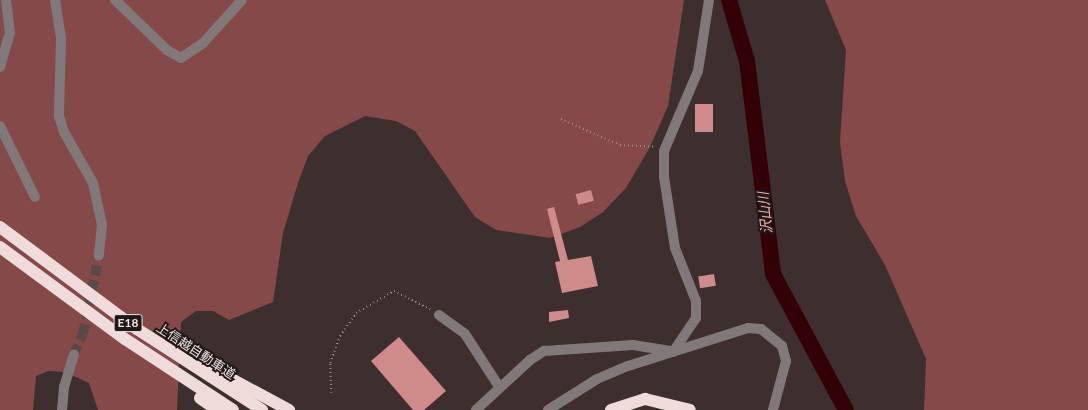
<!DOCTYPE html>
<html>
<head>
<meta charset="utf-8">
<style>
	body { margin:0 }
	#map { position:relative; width:1088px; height:410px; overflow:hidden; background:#3d2f2e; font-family:Lato,"Noto Sans JP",sans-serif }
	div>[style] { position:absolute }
	.forest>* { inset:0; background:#864949 }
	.river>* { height:16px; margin:-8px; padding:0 8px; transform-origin:8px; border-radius:8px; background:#330005 }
	.building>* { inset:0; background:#cf8b8a; transform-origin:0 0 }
	.minor-tunnel>* { height:10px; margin-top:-5px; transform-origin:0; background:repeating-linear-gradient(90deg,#584a49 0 10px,transparent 0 15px) }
	.path>* { height:1.5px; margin-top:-0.75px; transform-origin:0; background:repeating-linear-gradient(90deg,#988c8c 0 1px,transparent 0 4px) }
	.minor>* { height:10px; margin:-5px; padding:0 5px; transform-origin:5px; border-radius:5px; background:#817979 }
	.highway>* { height:12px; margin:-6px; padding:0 6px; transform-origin:6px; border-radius:6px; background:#eedbda }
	span { translate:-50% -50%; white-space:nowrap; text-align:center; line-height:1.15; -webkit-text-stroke:4px #1f1918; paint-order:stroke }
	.shield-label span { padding:1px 3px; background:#1f1918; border:1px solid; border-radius:3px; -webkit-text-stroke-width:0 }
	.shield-label { font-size:12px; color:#eee4e4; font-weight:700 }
	.street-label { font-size:13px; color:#eee4e4 }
	.water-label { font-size:14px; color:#f7aba9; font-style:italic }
</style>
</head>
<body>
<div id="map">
	<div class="forest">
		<div style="clip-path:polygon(0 0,684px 0,668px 106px,650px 147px,626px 188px,603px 212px,580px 227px,550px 238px,496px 230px,475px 217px,415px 131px,396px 121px,365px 116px,325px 136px,308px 156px,298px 183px,283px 233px,273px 302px,229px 320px,213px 311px,196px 311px,181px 322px,177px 410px,98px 410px,89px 383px,65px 372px,48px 371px,36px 376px,33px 410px,0 410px)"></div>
		<div style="clip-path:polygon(825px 0,1088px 0,1088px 410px,924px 410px,926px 359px,885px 265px,856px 216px,845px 181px,840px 142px,846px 50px)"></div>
	</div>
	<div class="river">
		<div style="left:729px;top:0;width:64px;rotate:73.6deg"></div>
		<div style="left:747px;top:61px;width:215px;rotate:83deg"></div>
		<div style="left:773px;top:274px;width:154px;rotate:61.8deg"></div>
	</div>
	<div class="building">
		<div style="left:713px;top:104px;width:28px;height:18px;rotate:90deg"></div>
		<div style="left:591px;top:190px;width:11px;height:16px;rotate:75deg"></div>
		<div style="clip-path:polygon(554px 207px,568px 260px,591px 256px,598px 286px,562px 293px,555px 262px,560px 261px,547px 209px)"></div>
		<div style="left:714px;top:274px;width:12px;height:16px;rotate:81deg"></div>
		<div style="clip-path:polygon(568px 310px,569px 318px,549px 322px,549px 312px)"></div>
		<div style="clip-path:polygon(399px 337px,446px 391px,424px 410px,413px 410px,371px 361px)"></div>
	</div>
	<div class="minor-tunnel">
		<div style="left:74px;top:354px;width:22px;rotate:-66deg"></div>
		<div style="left:83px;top:334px;width:80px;rotate:-78.4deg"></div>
	</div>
	<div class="path">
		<div style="left:561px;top:119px;width:64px;rotate:23.8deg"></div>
		<div style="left:620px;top:145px;width:35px;rotate:3deg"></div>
		<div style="left:331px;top:393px;width:30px;rotate:-92deg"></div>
		<div style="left:330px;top:363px;width:29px;rotate:-70deg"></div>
		<div style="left:340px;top:336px;width:28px;rotate:-55deg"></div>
		<div style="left:356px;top:313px;width:44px;rotate:-30.1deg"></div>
		<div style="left:394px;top:291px;width:42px;rotate:26.6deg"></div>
	</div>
	<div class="minor">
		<div style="left:55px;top:0;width:38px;rotate:81deg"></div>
		<div style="left:61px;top:38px;width:78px;rotate:91.5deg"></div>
		<div style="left:59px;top:116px;width:17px;rotate:73deg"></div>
		<div style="left:64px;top:132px;width:59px;rotate:60.4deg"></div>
		<div style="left:93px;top:183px;width:43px;rotate:77.9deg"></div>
		<div style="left:102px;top:225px;width:31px;rotate:96deg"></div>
		<div style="left:115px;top:0;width:72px;rotate:43.9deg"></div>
		<div style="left:167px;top:50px;width:16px;rotate:30deg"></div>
		<div style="left:181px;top:58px;width:27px;rotate:-34deg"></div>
		<div style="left:203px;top:43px;width:58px;rotate:-47.8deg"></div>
		<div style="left:0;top:67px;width:35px;rotate:-74deg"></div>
		<div style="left:10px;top:33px;width:33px;rotate:-97deg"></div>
		<div style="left:0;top:126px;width:79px;rotate:63.8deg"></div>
		<div style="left:439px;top:315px;width:32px;rotate:36deg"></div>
		<div style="left:465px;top:334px;width:64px;rotate:57.1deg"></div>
		<div style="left:673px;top:352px;width:41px;rotate:-55.9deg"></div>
		<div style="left:696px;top:318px;width:17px;rotate:-90deg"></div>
		<div style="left:696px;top:301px;width:57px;rotate:-111.6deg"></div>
		<div style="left:675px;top:248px;width:72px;rotate:-98.8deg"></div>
		<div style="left:664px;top:177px;width:26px;rotate:-90deg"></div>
		<div style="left:664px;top:151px;width:87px;rotate:-67deg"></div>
		<div style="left:698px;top:71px;width:72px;rotate:-81.2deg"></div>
		<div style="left:62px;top:410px;width:23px;rotate:-85deg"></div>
		<div style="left:64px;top:387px;width:34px;rotate:-73deg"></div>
		<div style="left:476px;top:410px;width:74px;rotate:-42.8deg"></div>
		<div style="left:530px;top:360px;width:17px;rotate:-33deg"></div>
		<div style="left:544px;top:351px;width:89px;rotate:-3.9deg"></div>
		<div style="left:633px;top:345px;width:38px;rotate:9deg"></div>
		<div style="left:548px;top:410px;width:58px;rotate:-32.3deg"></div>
		<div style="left:597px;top:379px;width:34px;rotate:-23deg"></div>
		<div style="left:628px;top:366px;width:126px;rotate:-17.6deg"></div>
		<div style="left:748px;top:328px;width:13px;rotate:4deg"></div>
		<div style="left:761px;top:329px;width:27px;rotate:39deg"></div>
		<div style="left:782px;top:346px;width:16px;rotate:75deg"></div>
		<div style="left:786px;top:361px;width:51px;rotate:104.9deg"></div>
	</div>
	<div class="highway">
		<div style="left:0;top:227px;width:171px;rotate:36.7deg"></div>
		<div style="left:137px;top:329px;width:149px;rotate:32.9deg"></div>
		<div style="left:0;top:247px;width:155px;rotate:36.4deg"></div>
		<div style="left:125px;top:339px;width:129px;rotate:33.3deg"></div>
		<div style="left:202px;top:363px;width:99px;rotate:28.4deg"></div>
		<div style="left:200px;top:398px;width:21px;rotate:35deg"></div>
		<div style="left:611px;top:410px;width:36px;rotate:-18deg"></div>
		<div style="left:645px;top:399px;width:46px;rotate:13.7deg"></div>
	</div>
	<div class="shield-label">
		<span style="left:128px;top:323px">E18</span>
	</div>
	<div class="street-label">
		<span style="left:196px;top:351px;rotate:33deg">上信越自動車道</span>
	</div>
	<div class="water-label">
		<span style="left:765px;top:213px;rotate:-96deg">沢山川</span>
	</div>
</div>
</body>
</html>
